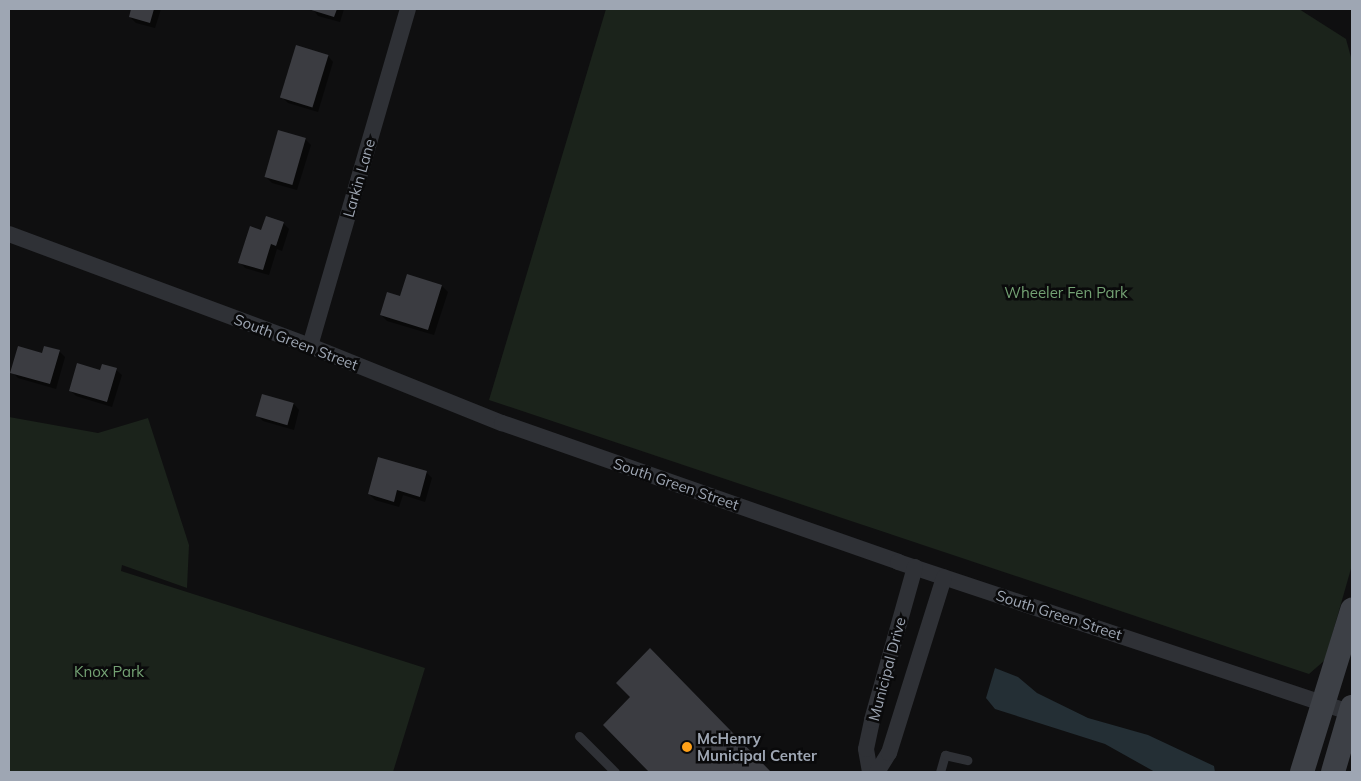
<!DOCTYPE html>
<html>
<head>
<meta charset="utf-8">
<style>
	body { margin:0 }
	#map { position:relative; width:1361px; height:781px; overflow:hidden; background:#0f0f10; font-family:Mulish,sans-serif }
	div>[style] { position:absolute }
	.green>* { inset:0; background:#1b231b }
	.water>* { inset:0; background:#242f35 }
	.shadow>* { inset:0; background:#0007 }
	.building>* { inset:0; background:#3b3c41; transform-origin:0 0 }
	.lane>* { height:9px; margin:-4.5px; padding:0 4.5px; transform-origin:4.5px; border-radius:4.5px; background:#2f3136 }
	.street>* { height:16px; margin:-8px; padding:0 8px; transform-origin:8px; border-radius:8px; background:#2f3136 }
	.secondary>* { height:24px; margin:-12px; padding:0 12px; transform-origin:12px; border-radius:12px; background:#3d4046 }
	.dots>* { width:14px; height:14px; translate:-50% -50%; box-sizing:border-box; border:2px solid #0a0a0b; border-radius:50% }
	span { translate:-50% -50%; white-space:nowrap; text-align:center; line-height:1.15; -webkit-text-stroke:5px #0a0a0b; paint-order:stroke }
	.street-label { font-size:15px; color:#9ea6b3 }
	.park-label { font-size:15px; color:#73a173 }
	.poi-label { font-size:15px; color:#9ea6b3; font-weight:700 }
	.left { translate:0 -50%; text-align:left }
	.frame { position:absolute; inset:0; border:10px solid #9ea6b3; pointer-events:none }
</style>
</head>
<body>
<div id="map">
	<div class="green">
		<div style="clip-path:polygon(606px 9px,1299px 9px,1346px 39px,1352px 61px,1352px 565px,1325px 660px,1309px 674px,489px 400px)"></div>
		<div style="clip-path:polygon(9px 417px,98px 433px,148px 418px,189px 545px,187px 588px,122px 565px,121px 571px,425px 668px,393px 772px,9px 772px)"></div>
	</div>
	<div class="water">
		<div style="clip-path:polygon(995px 668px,1018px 677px,1037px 693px,1088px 718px,1148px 735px,1214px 766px,1215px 772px,1155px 772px,1105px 744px,995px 709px,986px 698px)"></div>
	</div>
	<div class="shadow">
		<div style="clip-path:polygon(127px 9px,161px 9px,155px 28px,136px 23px,130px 17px,132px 10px)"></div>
		<div style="clip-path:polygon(313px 9px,344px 9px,340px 22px,318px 16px)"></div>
		<div style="clip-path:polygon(328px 56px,333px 62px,318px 112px,288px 103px,282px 97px)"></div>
		<div style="clip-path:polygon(305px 139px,311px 145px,297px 190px,272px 183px,266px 177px)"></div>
		<div style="clip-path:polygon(283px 223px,289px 229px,282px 251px,277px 249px,269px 275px,245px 268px,240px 262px)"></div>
		<div style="clip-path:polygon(442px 286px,448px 292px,434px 335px,387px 321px,381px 315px,401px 297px)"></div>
		<div style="clip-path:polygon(59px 351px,65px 357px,56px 389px,18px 378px,12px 372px,43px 355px)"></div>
		<div style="clip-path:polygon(116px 370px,122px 375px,112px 407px,76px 396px,70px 390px,100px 371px)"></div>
		<div style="clip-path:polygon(294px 404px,299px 410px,294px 430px,263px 421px,257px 415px)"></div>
		<div style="clip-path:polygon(426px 472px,432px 478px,425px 502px,403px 495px,399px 507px,375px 500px,369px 494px)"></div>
		<div style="clip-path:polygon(650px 650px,770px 772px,651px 772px,604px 725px,632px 697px)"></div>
	</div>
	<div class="building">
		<div style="clip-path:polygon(131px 9px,154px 9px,150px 23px,129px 17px)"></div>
		<div style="clip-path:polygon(308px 9px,337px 9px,334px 17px)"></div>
		<div style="left:296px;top:45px;width:34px;height:55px;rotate:17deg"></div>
		<div style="left:278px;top:130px;width:29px;height:49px;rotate:16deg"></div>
		<div style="clip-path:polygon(266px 216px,284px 222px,276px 246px,271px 244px,263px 270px,238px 263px,250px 226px,261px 230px)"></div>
		<div style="clip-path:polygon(407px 274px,442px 285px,428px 330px,380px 315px,387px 292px,400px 296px)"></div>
		<div style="clip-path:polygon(18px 346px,42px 353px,44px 346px,60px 350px,50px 384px,10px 373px)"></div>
		<div style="clip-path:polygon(77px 363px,100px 370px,102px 364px,117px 368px,107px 402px,69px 391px)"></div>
		<div style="left:262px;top:394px;width:33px;height:23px;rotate:16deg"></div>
		<div style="clip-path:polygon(378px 457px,427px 471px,420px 497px,397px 490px,394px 502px,368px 494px)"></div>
		<div style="clip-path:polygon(650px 648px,771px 772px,649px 772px,603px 725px,630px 697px,616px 683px)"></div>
	</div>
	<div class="lane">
		<div style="left:579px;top:736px;width:51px;rotate:45deg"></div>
		<div style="left:940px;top:772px;width:18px;rotate:-74deg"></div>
		<div style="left:945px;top:755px;width:23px;rotate:13deg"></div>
	</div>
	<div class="street">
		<div style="left:9px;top:234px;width:321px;rotate:20.4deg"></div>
		<div style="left:310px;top:346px;width:207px;rotate:21.9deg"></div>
		<div style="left:502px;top:423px;width:420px;rotate:19.3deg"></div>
		<div style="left:898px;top:562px;width:478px;rotate:18.4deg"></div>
		<div style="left:310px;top:346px;width:351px;rotate:-73.8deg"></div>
		<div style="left:870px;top:772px;width:23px;rotate:-100deg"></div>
		<div style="left:866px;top:749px;width:30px;rotate:-78deg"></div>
		<div style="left:872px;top:720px;width:159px;rotate:-74.3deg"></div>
		<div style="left:877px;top:772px;width:22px;rotate:-58deg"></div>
		<div style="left:889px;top:753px;width:184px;rotate:-72.6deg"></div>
	</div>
	<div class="secondary">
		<div style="left:1302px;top:772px;width:170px;rotate:-72.8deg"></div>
		<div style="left:1333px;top:772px;width:68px;rotate:-73.7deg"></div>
	</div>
	<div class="dots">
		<div style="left:687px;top:747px;background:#ffa118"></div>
	</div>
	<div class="street-label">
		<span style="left:359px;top:178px;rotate:-74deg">Larkin Lane</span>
		<span style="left:296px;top:342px;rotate:21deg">South Green Street</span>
		<span style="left:676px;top:484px;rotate:19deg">South Green Street</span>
		<span style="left:1059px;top:615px;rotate:18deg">South Green Street</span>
		<span style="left:887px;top:669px;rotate:-75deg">Municipal Drive</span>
	</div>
	<div class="park-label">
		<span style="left:1066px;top:293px">Wheeler Fen Park</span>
		<span style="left:109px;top:672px">Knox Park</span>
	</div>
	<div class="poi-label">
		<span class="left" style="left:697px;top:747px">McHenry<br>Municipal Center</span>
	</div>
	<div class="frame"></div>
</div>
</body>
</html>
